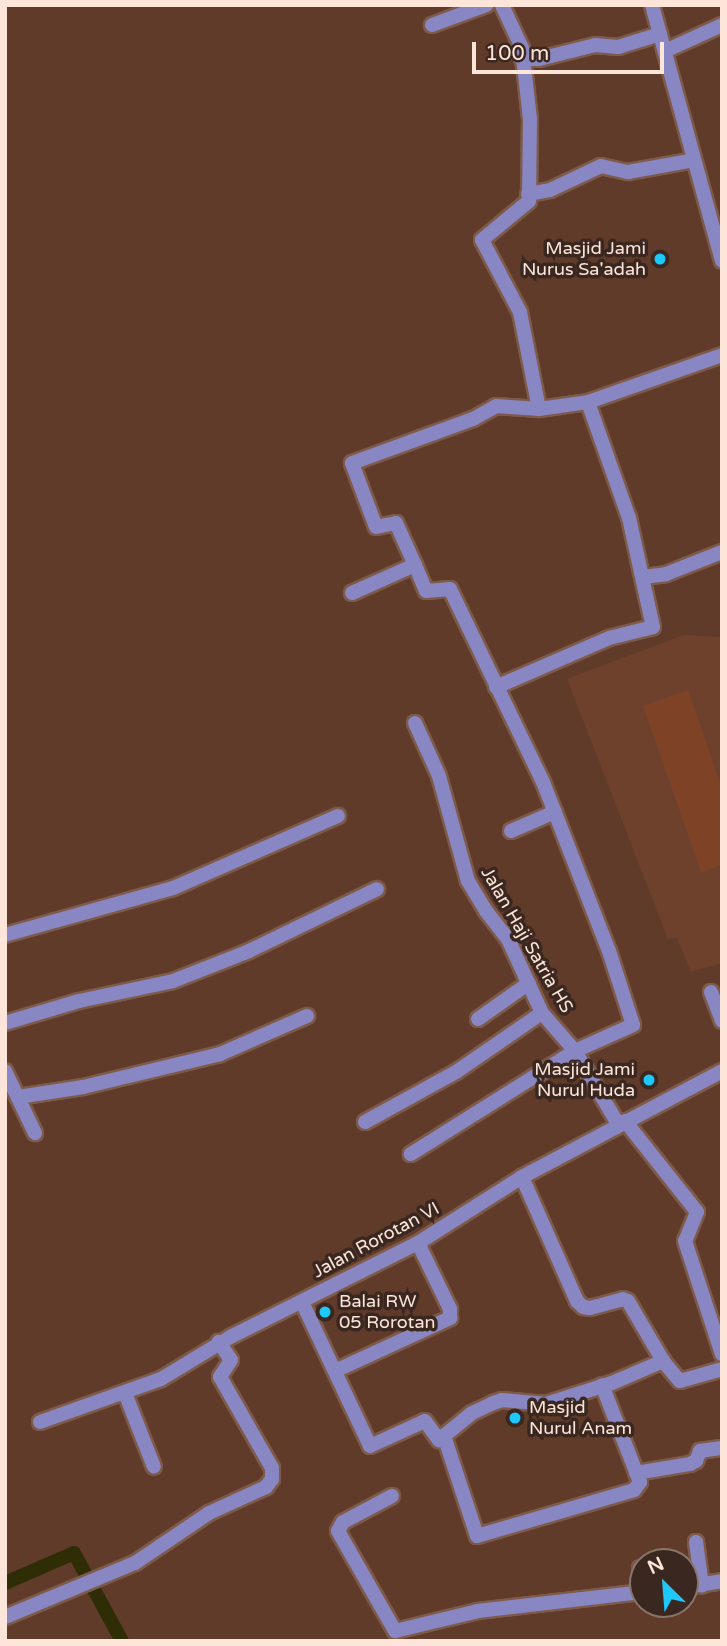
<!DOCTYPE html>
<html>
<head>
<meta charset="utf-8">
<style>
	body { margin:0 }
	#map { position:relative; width:727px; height:1646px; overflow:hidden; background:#613b2a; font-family:"Varela Round",sans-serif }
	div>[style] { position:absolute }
	.built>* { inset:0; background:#6e412c }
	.green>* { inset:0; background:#7e4327 }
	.canal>* { height:14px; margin:-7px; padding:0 7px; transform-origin:7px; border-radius:7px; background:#2f2d06 }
	.roads { filter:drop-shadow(2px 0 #7d5a4a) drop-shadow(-2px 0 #7d5a4a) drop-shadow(0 2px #7d5a4a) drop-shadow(0 -2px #7d5a4a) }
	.minor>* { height:14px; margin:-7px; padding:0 7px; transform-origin:7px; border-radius:7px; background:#8987c3 }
	.dots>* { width:19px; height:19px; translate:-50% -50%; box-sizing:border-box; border:4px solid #3a2820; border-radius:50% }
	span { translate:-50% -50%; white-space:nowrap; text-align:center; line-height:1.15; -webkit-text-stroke:7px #3a2820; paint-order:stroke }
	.poi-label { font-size:18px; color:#fde5da }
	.right { translate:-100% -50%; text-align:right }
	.left { translate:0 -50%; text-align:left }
	.street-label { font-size:18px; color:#fde5da }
	.frame { position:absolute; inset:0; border:7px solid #fde5da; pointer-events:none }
	.north { position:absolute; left:629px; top:1548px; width:70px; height:70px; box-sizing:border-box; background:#3a2820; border:2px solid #88746a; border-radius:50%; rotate:335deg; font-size:19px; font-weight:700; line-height:28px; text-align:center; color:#fde5da }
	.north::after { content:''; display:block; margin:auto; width:24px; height:32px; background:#1dc9fc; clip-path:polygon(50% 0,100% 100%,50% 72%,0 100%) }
	.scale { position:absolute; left:472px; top:42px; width:192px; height:32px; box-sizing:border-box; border:4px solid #fde5da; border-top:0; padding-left:9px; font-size:21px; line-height:24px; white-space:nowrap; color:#fde5da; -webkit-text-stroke:5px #3a2820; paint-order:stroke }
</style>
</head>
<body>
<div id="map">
	<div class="built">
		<div style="clip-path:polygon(684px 635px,722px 637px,722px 963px,691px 972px,677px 938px,668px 939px,567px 679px)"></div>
	</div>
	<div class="green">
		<div style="clip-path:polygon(688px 690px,722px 788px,722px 865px,701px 872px,643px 706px)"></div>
	</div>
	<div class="canal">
		<div style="left:5px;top:1583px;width:75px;rotate:-23.5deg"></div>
		<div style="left:74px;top:1553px;width:100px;rotate:61.4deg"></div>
	</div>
	<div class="roads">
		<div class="minor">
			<div style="left:502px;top:5px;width:47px;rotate:65.1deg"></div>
			<div style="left:522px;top:48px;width:71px;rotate:83.6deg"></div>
			<div style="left:530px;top:119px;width:82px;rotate:90.7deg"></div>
			<div style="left:529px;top:201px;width:61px;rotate:140.3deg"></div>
			<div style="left:482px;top:240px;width:81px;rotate:62.2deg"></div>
			<div style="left:520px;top:312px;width:99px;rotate:78.9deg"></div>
			<div style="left:652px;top:5px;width:265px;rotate:74.7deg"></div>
			<div style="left:432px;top:25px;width:58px;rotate:-20.3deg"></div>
			<div style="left:665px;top:51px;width:63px;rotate:-24.5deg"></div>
			<div style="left:522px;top:59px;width:17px"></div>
			<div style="left:539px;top:59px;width:58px;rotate:-14deg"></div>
			<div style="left:595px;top:45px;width:23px;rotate:5deg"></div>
			<div style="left:618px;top:47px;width:44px;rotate:-17.2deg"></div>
			<div style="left:528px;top:194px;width:22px;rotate:-10deg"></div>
			<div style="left:550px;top:190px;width:56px;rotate:-25.2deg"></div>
			<div style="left:601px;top:166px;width:28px;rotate:13deg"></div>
			<div style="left:628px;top:172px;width:67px;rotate:-10.3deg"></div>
			<div style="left:415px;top:565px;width:46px;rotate:-114.3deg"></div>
			<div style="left:396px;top:523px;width:20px;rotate:169deg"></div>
			<div style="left:376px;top:527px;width:68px;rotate:-110.6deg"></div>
			<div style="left:352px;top:463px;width:129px;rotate:-20deg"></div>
			<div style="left:473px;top:419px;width:26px;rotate:-29deg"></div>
			<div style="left:496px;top:406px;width:43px;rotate:4deg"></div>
			<div style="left:539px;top:409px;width:49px;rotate:-8.1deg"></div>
			<div style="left:588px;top:402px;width:142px;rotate:-19.3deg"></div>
			<div style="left:643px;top:577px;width:23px;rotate:-7deg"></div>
			<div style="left:666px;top:574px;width:60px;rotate:-21.4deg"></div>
			<div style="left:352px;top:593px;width:69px;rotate:-24deg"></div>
			<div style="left:415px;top:565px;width:28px;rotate:67deg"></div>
			<div style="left:426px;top:591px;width:24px;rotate:-5deg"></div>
			<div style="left:450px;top:589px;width:214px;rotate:64.3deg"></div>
			<div style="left:543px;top:782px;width:181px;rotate:68.7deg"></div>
			<div style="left:609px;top:951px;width:78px;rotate:72deg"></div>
			<div style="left:633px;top:1025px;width:64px;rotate:155.9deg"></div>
			<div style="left:575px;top:1051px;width:194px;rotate:147.9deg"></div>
			<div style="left:496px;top:687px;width:123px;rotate:-23.4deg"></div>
			<div style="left:609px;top:638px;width:45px;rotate:-14deg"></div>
			<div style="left:653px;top:627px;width:112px;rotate:-102.4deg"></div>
			<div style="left:629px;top:518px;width:123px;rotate:-109.5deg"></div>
			<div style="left:415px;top:723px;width:58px;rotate:65.6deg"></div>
			<div style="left:439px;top:776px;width:109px;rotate:74.6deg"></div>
			<div style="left:468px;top:881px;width:35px;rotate:59deg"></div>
			<div style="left:486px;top:911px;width:36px;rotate:52deg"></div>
			<div style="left:508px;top:939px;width:81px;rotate:65.3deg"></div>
			<div style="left:542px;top:1013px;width:50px;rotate:49deg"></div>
			<div style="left:575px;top:1051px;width:85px;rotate:59.5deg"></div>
			<div style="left:511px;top:831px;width:48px;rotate:-23.4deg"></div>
			<div style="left:5px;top:935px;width:174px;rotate:-15.6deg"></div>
			<div style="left:173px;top:888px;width:180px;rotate:-23.6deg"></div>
			<div style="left:711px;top:992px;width:31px;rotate:69deg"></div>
			<div style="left:478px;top:1019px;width:62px;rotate:-35.2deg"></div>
			<div style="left:5px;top:1023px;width:77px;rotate:-16.6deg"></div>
			<div style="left:79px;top:1001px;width:96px;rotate:-12deg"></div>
			<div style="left:173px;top:981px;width:82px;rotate:-21.5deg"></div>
			<div style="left:249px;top:951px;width:142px;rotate:-25.8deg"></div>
			<div style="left:5px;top:1071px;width:69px;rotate:64.2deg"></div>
			<div style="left:18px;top:1097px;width:66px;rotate:-8.7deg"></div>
			<div style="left:83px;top:1087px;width:141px;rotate:-13.5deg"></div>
			<div style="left:220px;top:1054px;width:95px;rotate:-23.6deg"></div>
			<div style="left:625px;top:1121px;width:116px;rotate:51.6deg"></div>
			<div style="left:697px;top:1212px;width:31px;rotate:112deg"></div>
			<div style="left:685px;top:1241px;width:119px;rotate:71.9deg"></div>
			<div style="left:365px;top:1122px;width:104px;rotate:-28.8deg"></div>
			<div style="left:456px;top:1072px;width:104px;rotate:-34.5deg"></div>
			<div style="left:522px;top:1177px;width:136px;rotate:66.1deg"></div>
			<div style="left:577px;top:1301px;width:8px;rotate:45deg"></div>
			<div style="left:583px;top:1307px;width:7px;rotate:8deg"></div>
			<div style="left:590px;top:1308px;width:34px;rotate:-15deg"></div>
			<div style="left:623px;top:1299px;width:5px;rotate:22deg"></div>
			<div style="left:628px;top:1301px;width:69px;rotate:59.7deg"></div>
			<div style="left:663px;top:1361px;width:26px;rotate:50deg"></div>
			<div style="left:680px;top:1381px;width:44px;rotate:-15.9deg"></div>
			<div style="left:302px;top:1302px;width:159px;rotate:64.7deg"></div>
			<div style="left:370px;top:1446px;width:60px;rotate:-24.4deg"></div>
			<div style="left:425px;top:1421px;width:24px;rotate:54deg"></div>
			<div style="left:439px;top:1440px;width:43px;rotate:-39.3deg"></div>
			<div style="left:472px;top:1413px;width:23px;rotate:-25deg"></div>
			<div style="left:493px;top:1403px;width:9px;rotate:-18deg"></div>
			<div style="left:502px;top:1400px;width:44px;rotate:5.2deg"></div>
			<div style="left:546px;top:1404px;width:69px;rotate:-17.7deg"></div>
			<div style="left:612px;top:1383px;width:56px;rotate:-23.3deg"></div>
			<div style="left:335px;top:1371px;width:127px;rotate:-24.7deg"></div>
			<div style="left:450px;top:1318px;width:9px;rotate:-90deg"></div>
			<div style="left:450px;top:1309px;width:73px;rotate:-115.9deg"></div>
			<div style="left:125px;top:1393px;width:79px;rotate:68.6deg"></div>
			<div style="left:40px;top:1422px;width:128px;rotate:-19.6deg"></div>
			<div style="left:161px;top:1379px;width:83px;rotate:-31.2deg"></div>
			<div style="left:232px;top:1336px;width:208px;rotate:-26.6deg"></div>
			<div style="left:418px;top:1243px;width:123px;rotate:-32.4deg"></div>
			<div style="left:522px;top:1177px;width:226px;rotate:-27.9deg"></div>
			<div style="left:444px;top:1436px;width:105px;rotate:71.7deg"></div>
			<div style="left:477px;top:1536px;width:164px;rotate:-16.3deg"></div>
			<div style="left:634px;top:1490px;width:10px;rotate:-53deg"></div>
			<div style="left:640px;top:1482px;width:104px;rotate:-111.4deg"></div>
			<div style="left:636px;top:1473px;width:55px;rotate:-9.5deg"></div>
			<div style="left:690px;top:1464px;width:7px;rotate:-27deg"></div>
			<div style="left:696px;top:1461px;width:11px;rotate:-68deg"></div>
			<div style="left:700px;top:1451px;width:22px;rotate:-8deg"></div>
			<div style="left:392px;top:1496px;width:55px;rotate:152deg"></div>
			<div style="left:343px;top:1522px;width:10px;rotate:119deg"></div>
			<div style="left:338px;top:1531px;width:115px;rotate:60.3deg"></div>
			<div style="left:395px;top:1631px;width:85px;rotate:-13.5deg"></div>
			<div style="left:478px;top:1611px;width:166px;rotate:-6.6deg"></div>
			<div style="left:696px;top:1542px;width:44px;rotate:82.2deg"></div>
			<div style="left:640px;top:1568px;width:16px;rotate:79deg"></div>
			<div style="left:685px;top:1587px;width:37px;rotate:-9deg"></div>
			<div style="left:5px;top:1617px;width:141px;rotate:-22.6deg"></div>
			<div style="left:135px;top:1563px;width:89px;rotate:-34deg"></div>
			<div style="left:209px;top:1513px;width:63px;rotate:-24.5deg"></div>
			<div style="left:266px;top:1487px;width:10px;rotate:-53deg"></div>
			<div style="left:272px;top:1479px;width:11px;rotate:-90deg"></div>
			<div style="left:272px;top:1468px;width:105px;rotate:-119.7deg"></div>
			<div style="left:220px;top:1377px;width:20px;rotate:-57deg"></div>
			<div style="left:231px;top:1360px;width:22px;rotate:-124deg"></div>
		</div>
	</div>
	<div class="dots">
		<div style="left:660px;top:259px;background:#1dc9fc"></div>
		<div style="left:649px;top:1080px;background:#1dc9fc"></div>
		<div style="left:325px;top:1312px;background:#1dc9fc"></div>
		<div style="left:515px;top:1418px;background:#1dc9fc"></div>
	</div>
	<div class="poi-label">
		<span class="right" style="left:646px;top:259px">Masjid Jami<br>Nurus Sa'adah</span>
		<span class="right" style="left:635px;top:1080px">Masjid Jami<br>Nurul Huda</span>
		<span class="left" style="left:339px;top:1312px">Balai RW<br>05 Rorotan</span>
		<span class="left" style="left:529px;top:1418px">Masjid<br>Nurul Anam</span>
	</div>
	<div class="street-label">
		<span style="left:527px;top:940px;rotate:60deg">Jalan Haji Satria HS</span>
		<span style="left:376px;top:1240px;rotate:-28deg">Jalan Rorotan VI</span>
	</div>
	<div class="frame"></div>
	<div class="north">N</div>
	<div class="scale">100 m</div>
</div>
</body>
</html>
